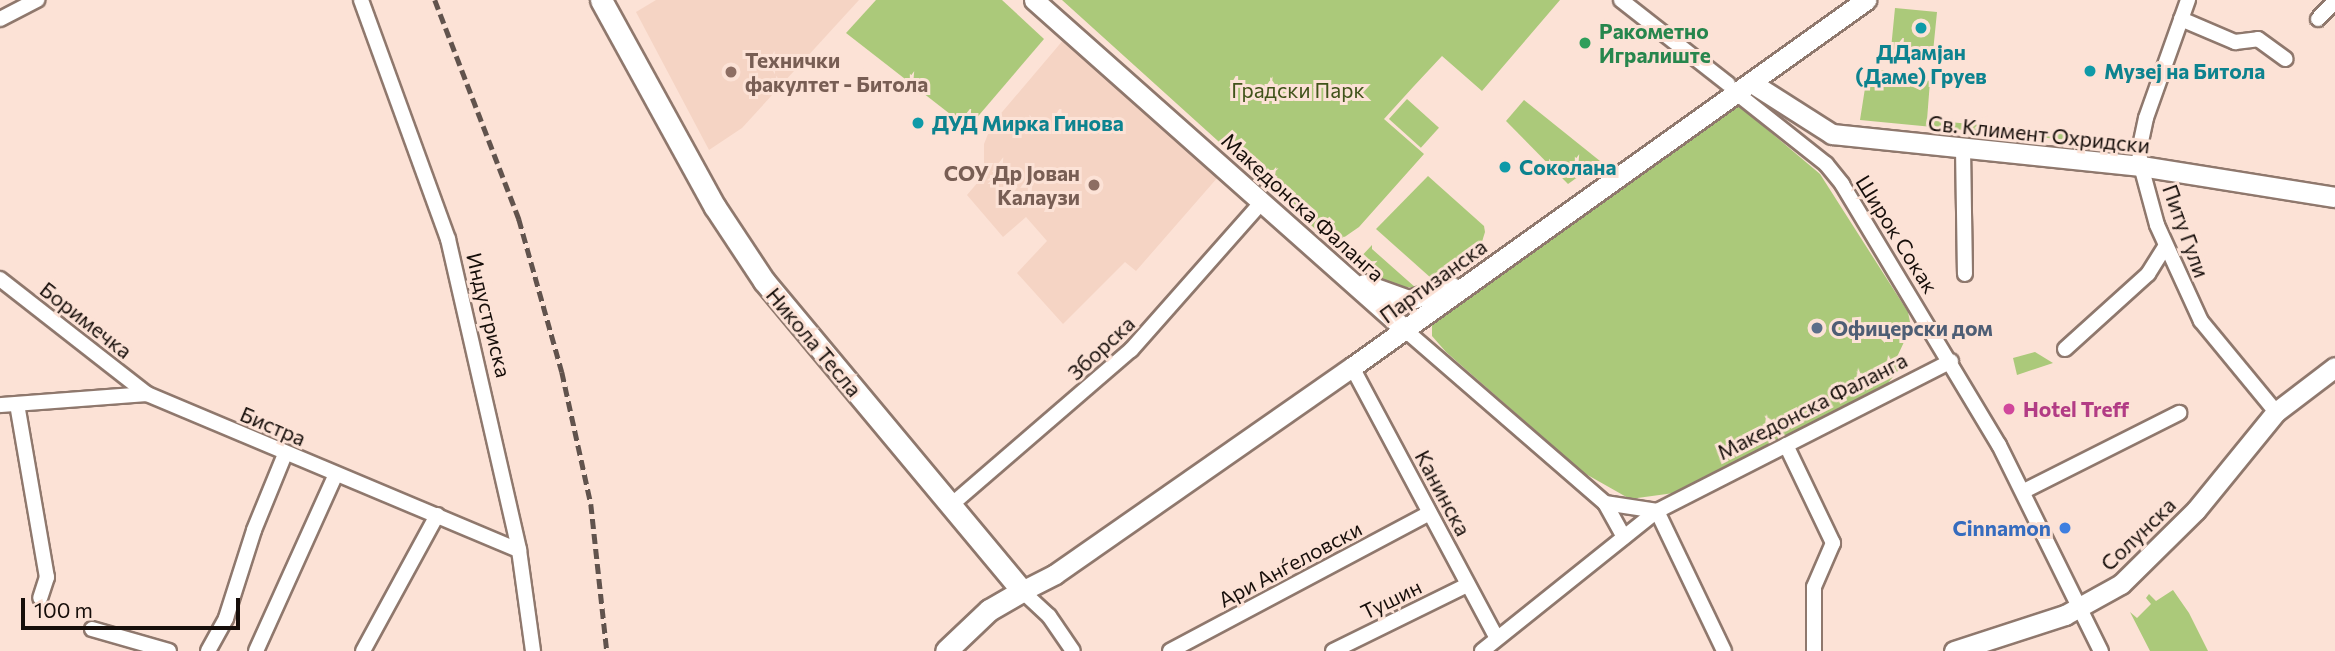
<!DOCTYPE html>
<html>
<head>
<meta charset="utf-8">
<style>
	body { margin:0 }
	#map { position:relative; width:2335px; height:651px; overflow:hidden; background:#fce2d6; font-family:Commissioner,sans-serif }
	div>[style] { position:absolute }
	.built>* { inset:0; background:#f5d4c4 }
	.green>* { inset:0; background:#abc97a; transform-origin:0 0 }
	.roads { filter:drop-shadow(2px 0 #8f786d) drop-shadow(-2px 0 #8f786d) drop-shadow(0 2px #8f786d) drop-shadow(0 -2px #8f786d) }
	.street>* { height:14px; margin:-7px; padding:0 7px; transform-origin:7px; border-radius:7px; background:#fff }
	.secondary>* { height:19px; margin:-9.5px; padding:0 9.5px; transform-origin:9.5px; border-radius:9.5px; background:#fff }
	.primary>* { height:21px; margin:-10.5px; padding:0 10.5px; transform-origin:10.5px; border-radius:10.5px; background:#fff }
	.rail>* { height:4.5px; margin-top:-2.25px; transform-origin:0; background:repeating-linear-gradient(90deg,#61534d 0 10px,transparent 0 15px) }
	.dots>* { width:19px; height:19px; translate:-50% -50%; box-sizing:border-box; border:4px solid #fce2d6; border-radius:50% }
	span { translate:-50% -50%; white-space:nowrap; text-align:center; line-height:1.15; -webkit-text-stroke:6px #fce2d6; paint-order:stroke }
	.leisure-label { font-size:21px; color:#27864d; font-weight:700 }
	.left { translate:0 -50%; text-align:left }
	.culture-label { font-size:21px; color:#0d838f; font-weight:700 }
	.education-label { font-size:21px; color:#785e54; font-weight:700 }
	.right { translate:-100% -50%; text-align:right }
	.park-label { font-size:21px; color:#41531a }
	.street-label { font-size:21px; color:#160e0a }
	.service-label { font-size:21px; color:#4e5e75; font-weight:700 }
	.hotel-label { font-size:21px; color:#b23c85; font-weight:700 }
	.shop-label { font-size:21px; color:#366cbe; font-weight:700 }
	.scale { position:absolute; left:21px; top:598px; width:219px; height:32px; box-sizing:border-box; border:4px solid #160e0a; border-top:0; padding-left:9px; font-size:21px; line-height:24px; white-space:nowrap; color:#160e0a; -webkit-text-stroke:5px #fce2d6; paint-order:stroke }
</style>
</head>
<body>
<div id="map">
	<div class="built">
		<div style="clip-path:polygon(656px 0,859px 0,742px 128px,709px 150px,636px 12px)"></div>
		<div style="clip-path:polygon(1070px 32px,1225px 169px,1136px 271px,1125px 262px,1063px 324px,1017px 273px,1047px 241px,1026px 217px,1003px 237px,967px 195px,984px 175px,984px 144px,992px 124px)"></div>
	</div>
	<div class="green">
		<div style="clip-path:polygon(876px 0,1002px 0,1044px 39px,968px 128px,846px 33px)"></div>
		<div style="clip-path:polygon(1062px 0,1560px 0,1482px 91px,1442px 56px,1414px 86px,1384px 119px,1424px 154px,1359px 227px,1333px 245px)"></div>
		<div style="clip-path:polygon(1895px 8px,1937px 12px,1933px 52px,1926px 52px,1925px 62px,1890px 59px)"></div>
		<div style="clip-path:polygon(1868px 69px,1924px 74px,1923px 80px,1930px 81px,1927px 120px,2101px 136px,2100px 143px,1860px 120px)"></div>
		<div style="left:1407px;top:99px;width:43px;height:27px;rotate:42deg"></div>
		<div style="clip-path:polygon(1524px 100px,1600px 161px,1568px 184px,1506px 121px)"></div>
		<div style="clip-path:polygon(1737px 104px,1820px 174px,1908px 312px,1911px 327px,1897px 357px,1902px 366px,1887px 384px,1725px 470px,1674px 493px,1630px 499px,1584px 473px,1446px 352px,1432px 336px,1432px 323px,1478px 285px)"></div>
		<div style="clip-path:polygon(1428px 176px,1484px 226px,1485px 232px,1481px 245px,1431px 278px,1376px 229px)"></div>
		<div style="clip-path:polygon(1372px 245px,1372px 249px,1416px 288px,1386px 285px,1358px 260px)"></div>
		<div style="clip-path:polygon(2035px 352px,2053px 363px,2017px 375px,2013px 358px)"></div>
		<div style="clip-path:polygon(2173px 590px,2189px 613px,2208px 651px,2150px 651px,2130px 612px,2137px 618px,2151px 604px,2146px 598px,2149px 594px,2156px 601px)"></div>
	</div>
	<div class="roads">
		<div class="street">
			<div style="left:361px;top:0;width:254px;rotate:70deg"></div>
			<div style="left:448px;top:239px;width:319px;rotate:77.1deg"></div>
			<div style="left:519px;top:550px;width:102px;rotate:82.1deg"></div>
			<div style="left:1621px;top:0;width:136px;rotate:38.1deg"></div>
			<div style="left:2188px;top:0;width:125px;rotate:109.6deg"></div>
			<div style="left:2146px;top:118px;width:33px;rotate:102deg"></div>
			<div style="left:2139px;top:150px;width:16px;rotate:83deg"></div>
			<div style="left:2141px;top:166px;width:61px;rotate:74.8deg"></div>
			<div style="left:2157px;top:225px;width:106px;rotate:65.4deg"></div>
			<div style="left:2201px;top:321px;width:118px;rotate:50.5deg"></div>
			<div style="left:0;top:19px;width:42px;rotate:-27.2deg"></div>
			<div style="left:2181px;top:19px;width:59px;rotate:23.1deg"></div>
			<div style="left:2235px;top:42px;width:23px;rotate:-7deg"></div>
			<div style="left:2258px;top:39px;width:34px;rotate:36deg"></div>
			<div style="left:2318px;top:19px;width:25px;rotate:-47deg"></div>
			<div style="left:1744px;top:99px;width:105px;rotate:38.4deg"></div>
			<div style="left:1826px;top:164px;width:26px;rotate:51deg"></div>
			<div style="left:1842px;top:184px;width:305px;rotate:59deg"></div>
			<div style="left:1999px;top:445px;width:230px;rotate:63.7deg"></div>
			<div style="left:1963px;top:148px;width:126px;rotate:89.1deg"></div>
			<div style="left:0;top:279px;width:187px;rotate:38deg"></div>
			<div style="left:1404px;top:329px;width:266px;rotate:40.9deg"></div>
			<div style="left:1605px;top:503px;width:39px;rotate:61deg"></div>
			<div style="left:2065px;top:349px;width:112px;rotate:-42.1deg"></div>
			<div style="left:2148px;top:274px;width:32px;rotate:-58deg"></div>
			<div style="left:1352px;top:367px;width:307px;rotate:61.9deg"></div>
			<div style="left:17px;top:404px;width:176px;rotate:80.2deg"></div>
			<div style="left:47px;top:577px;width:22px;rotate:108deg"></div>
			<div style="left:0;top:405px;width:147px;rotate:-4.3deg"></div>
			<div style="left:147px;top:394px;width:403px;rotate:22.8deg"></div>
			<div style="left:1786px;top:445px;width:109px;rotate:64.4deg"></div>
			<div style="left:1833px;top:543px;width:48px;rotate:113.4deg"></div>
			<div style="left:1814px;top:587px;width:64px;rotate:90deg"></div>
			<div style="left:2024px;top:491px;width:174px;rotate:-26.7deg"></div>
			<div style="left:1605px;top:503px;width:53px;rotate:8.7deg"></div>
			<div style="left:1657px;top:511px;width:155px;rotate:64.4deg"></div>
			<div style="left:950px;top:506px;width:239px;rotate:-40.8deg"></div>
			<div style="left:1131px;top:350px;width:198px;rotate:-48.5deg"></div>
			<div style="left:1022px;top:591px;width:37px;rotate:43deg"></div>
			<div style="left:1049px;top:616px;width:42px;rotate:55.6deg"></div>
			<div style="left:92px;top:629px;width:80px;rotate:15.9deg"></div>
			<div style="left:208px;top:651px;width:38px;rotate:-61deg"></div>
			<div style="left:226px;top:618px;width:92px;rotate:-72.3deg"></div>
			<div style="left:254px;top:530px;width:82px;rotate:-67.8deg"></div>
			<div style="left:256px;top:651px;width:192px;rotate:-65.7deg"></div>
			<div style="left:363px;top:651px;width:155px;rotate:-61.4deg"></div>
			<div style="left:1170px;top:651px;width:294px;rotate:-28deg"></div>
			<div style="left:1333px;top:651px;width:149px;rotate:-26.2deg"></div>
			<div style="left:1482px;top:651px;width:224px;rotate:-38.7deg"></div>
			<div style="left:1657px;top:511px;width:330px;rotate:-27deg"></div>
		</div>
		<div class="secondary">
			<div style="left:1034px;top:0;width:495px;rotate:41.6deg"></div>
			<div style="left:1752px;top:83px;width:95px;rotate:32.5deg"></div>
			<div style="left:1832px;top:134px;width:311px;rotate:5.9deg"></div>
			<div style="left:2141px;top:166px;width:196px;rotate:9.1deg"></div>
			<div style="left:1364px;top:284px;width:48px;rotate:19.6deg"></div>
			<div style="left:1409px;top:300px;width:44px;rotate:-18.4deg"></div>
			<div style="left:1022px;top:591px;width:37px;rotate:-27deg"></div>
			<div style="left:1055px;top:574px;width:362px;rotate:-34.9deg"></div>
			<div style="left:1352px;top:367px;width:632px;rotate:-35.53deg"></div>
			<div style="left:1954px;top:651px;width:117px;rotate:-18deg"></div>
			<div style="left:2065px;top:615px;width:64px;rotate:-29deg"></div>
			<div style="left:2121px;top:584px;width:105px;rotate:-44.6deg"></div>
			<div style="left:2196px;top:510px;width:127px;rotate:-50.8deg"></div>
			<div style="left:2276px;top:412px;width:74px;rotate:-37.3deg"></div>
		</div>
		<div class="primary">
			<div style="left:601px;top:0;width:236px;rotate:61.2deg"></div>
			<div style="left:715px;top:207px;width:89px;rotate:56.5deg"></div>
			<div style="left:764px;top:281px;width:403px;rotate:50.2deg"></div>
			<div style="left:1022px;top:591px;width:38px;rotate:150deg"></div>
			<div style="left:989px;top:610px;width:59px;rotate:136.4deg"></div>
		</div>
	</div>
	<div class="rail">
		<div style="left:435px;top:0;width:235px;rotate:69deg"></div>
		<div style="left:519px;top:219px;width:159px;rotate:74.3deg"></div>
		<div style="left:562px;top:372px;width:135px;rotate:77.6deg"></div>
		<div style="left:591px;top:504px;width:148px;rotate:83.8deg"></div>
	</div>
	<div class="dots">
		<div style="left:1921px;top:28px;background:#0f9aa8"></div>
		<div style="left:1585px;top:43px;background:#2e9e5b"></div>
		<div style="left:2090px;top:71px;background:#0f9aa8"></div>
		<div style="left:731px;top:72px;background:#8d6e63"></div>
		<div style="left:918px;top:123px;background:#0f9aa8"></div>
		<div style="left:1505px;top:167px;background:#0f9aa8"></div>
		<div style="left:1094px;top:185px;background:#8d6e63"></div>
		<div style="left:1817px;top:328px;background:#5c6f8a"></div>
		<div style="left:2009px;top:409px;background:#d1479c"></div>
		<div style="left:2065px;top:528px;background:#3f7fe0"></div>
	</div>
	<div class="leisure-label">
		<span class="left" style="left:1599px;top:43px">Ракометно<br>Игралиште</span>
	</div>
	<div class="culture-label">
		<span style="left:1921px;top:64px">ДДамјан<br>(Даме) Груев</span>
		<span class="left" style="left:2104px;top:71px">Музеј на Битола</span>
		<span class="left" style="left:932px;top:123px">ДУД Мирка Гинова</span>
		<span class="left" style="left:1519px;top:167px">Соколана</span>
	</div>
	<div class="education-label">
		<span class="left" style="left:745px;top:72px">Технички<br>факултет - Битола</span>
		<span class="right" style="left:1080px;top:185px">СОУ Др Јован<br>Калаузи</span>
	</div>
	<div class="park-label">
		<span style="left:1298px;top:90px">Градски Парк</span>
	</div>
	<div class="street-label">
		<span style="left:2039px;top:134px;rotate:6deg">Св. Климент Охридски</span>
		<span style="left:1303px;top:207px;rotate:42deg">Македонска Фаланга</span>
		<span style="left:2186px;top:231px;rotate:70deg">Питу Гули</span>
		<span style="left:1897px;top:234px;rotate:58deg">Широк Сокак</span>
		<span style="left:1433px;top:281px;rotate:-36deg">Партизанска</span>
		<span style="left:489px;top:315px;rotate:76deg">Индустриска</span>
		<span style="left:86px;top:320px;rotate:38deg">Боримечка</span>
		<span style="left:814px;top:342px;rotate:50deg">Никола Тесла</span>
		<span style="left:1101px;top:348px;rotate:-43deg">Зборска</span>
		<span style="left:1812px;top:406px;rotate:-27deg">Македонска Фаланга</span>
		<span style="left:273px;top:426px;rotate:23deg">Бистра</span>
		<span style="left:1443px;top:493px;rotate:62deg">Канинска</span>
		<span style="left:2138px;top:534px;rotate:-44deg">Солунска</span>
		<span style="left:1290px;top:564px;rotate:-28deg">Ари Анѓеловски</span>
		<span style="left:1391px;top:599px;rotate:-26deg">Тушин</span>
	</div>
	<div class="service-label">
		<span class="left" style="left:1831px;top:328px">Офицерски дом</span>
	</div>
	<div class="hotel-label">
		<span class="left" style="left:2023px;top:409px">Hotel Treff</span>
	</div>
	<div class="shop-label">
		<span class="right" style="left:2051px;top:528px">Cinnamon</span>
	</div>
	<div class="scale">100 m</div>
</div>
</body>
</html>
